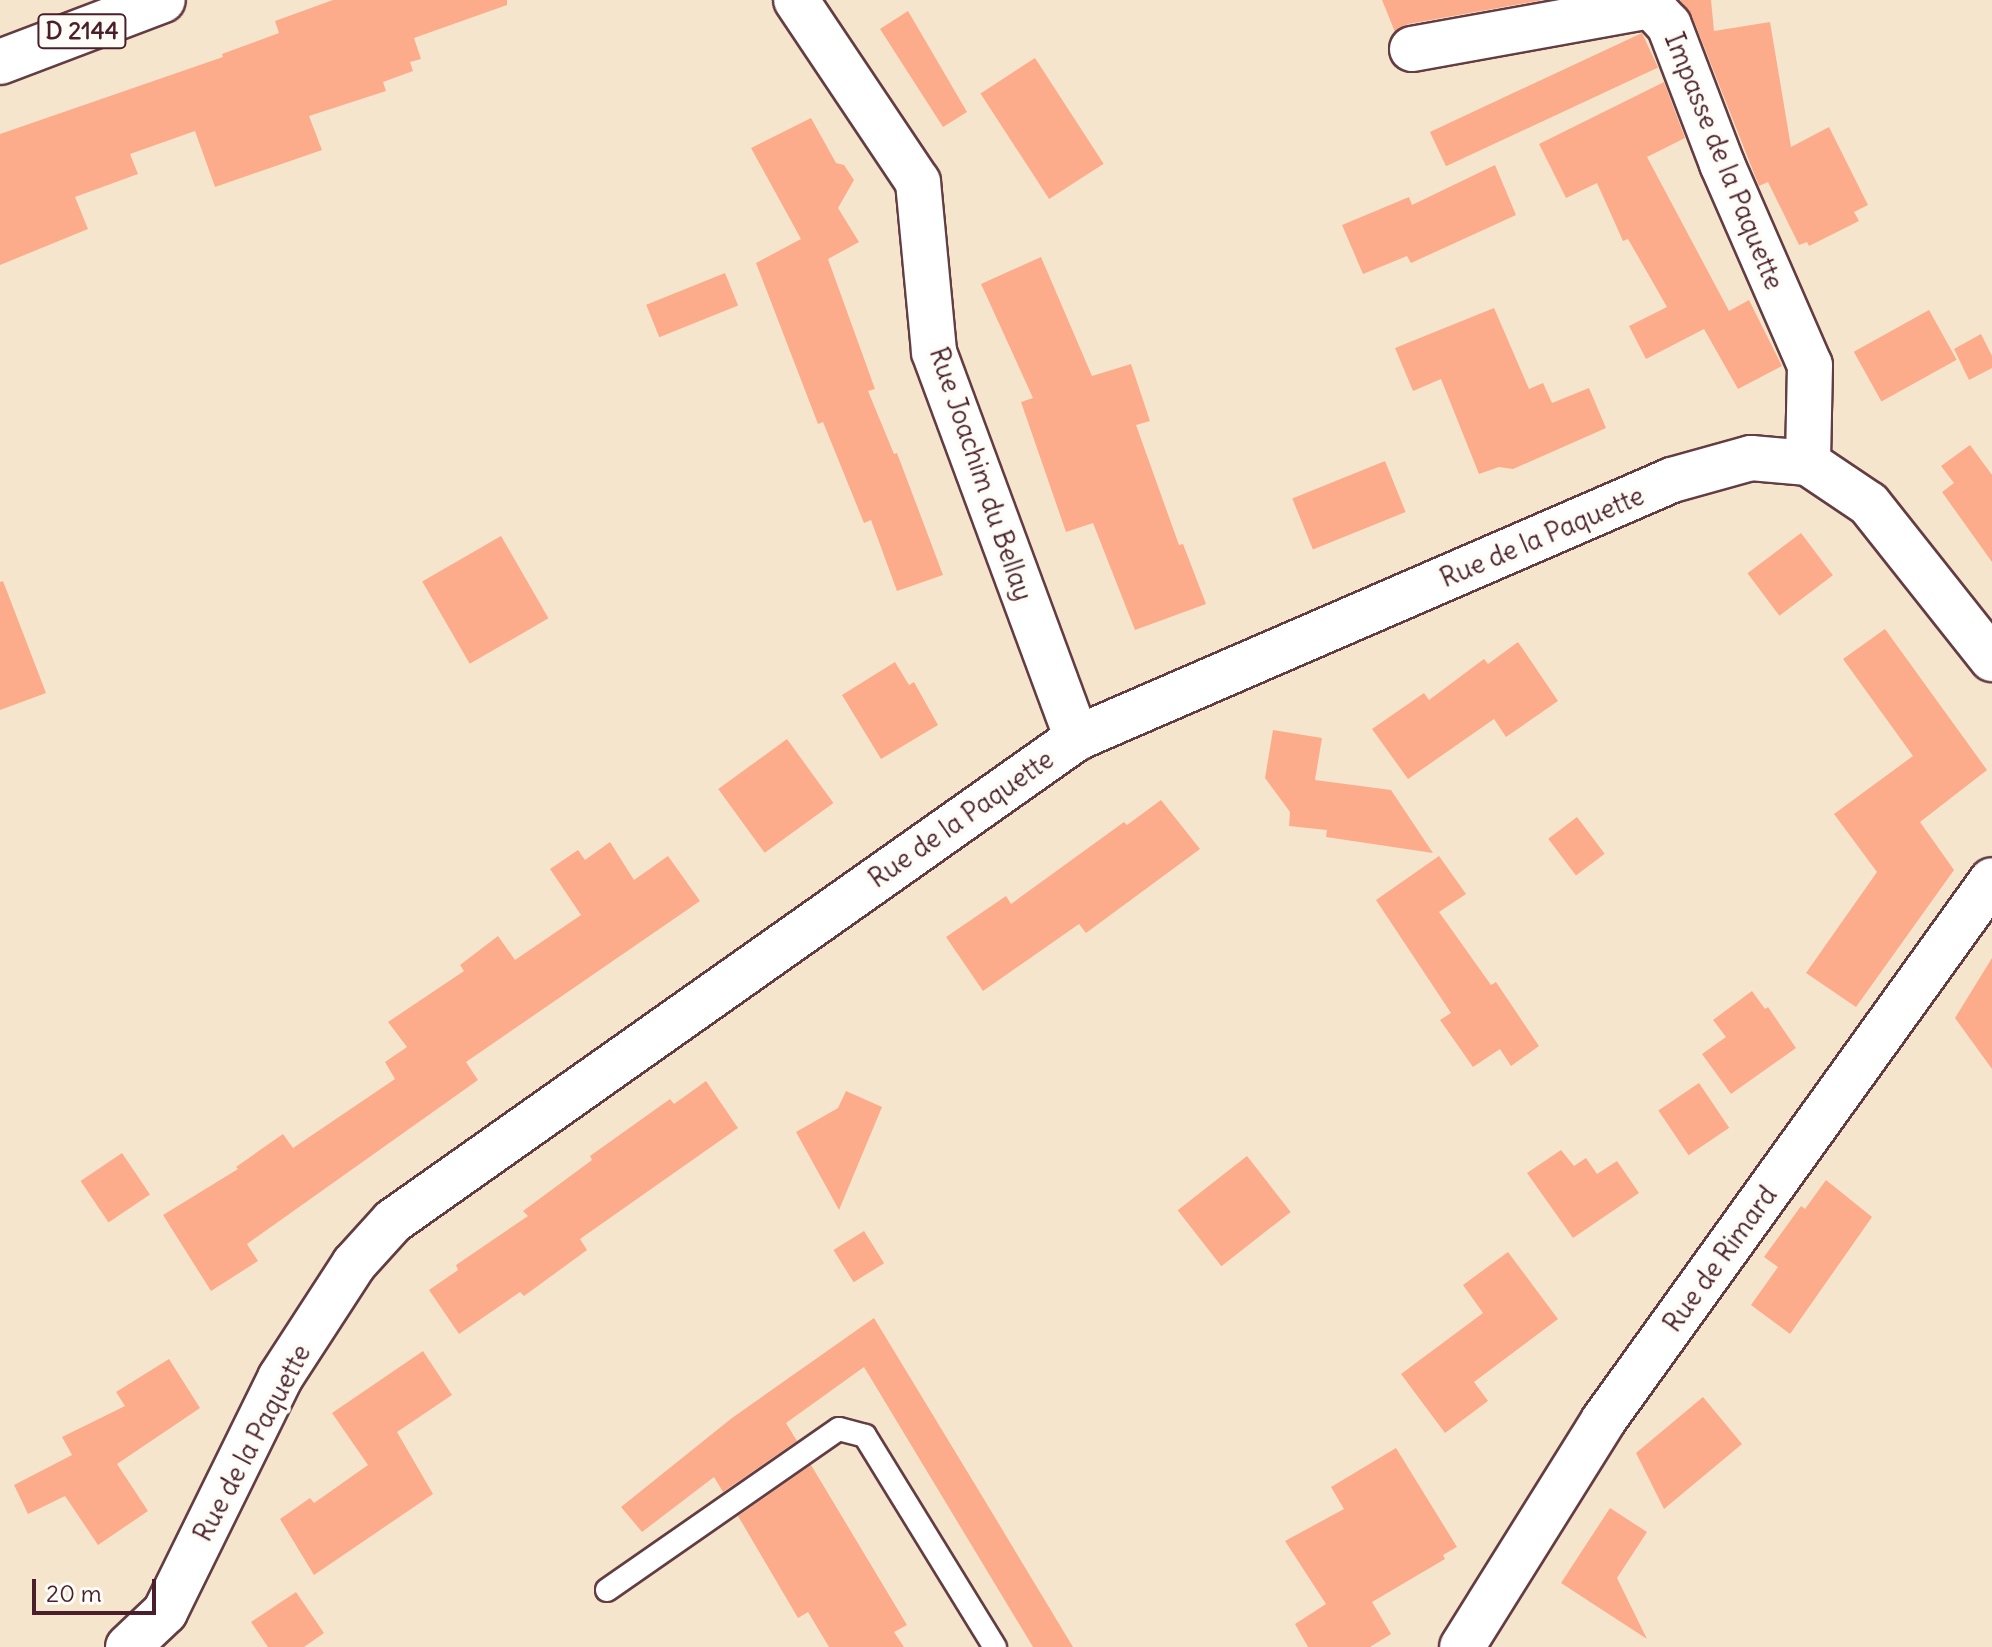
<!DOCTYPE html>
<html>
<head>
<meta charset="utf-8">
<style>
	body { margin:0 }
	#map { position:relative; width:1992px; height:1647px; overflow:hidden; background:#f6e5cd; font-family:Delius,sans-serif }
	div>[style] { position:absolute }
	.building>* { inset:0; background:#fdac8b; transform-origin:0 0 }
	.roads { filter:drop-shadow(2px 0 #643d43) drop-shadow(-2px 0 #643d43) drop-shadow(0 2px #643d43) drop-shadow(0 -2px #643d43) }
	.lane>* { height:22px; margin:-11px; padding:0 11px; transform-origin:11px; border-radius:11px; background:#fff }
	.street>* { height:44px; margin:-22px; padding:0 22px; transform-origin:22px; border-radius:22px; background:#fff }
	.secondary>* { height:44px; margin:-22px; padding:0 22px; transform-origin:22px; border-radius:22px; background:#fff }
	.primary>* { height:44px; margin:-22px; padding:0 22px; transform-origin:22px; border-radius:22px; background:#fff }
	span { translate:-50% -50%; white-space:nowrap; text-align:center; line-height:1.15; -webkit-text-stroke:8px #fdfcf7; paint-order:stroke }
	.shield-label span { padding:2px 6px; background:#fdfcf7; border:2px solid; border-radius:6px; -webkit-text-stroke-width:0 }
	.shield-label { font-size:24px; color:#4a1f2b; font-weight:700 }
	.street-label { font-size:26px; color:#4a1f2b }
	.scale { position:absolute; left:32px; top:1579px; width:124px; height:36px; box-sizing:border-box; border:4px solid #4a1f2b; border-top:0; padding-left:10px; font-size:24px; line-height:28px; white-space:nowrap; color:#4a1f2b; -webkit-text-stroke:6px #fdfcf7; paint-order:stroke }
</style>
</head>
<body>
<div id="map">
	<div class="building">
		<div style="clip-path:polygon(333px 0,507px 0,507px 5px,414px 38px,421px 59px,410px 62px,413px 71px,383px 82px,386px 91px,309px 116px,322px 150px,215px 187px,195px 131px,130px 154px,138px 174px,75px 197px,88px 229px,0 265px,0 134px,223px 57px,222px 54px,279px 33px,275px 21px)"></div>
		<div style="clip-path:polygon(1382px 0,1543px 0,1408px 24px,1395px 32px)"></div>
		<div style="clip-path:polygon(1680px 0,1711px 0,1714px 31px,1770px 22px,1791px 147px,1829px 127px,1868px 205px,1854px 212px,1859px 221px,1809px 246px,1807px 242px,1799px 245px,1768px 182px,1759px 186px,1692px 16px)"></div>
		<div style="clip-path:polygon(908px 11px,967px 112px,943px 127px,880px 29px)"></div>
		<div style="left:1642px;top:33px;width:38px;height:234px;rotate:65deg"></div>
		<div style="left:1035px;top:58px;width:126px;height:65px;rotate:57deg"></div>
		<div style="clip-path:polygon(1664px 82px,1685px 138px,1647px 157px,1729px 311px,1749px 300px,1782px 366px,1738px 389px,1704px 329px,1646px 359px,1629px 326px,1667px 307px,1628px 239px,1623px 241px,1597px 183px,1566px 198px,1539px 144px)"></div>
		<div style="clip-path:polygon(811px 118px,836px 163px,844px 165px,854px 180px,838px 208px,859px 242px,828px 259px,875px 389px,868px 391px,894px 454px,897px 453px,943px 575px,897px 591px,871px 520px,864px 523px,823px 422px,818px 424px,756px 263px,801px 239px,751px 148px)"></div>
		<div style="clip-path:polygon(1495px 165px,1516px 215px,1411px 263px,1407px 256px,1363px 274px,1342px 225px,1409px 197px,1412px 205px)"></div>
		<div style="clip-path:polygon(1041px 257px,1092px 376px,1131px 364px,1150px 421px,1136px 425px,1179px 545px,1183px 544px,1206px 604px,1135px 630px,1093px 523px,1066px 532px,1021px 402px,1033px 398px,981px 284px)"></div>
		<div style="left:725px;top:273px;width:35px;height:85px;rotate:68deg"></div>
		<div style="clip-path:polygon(1494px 308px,1529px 389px,1543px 383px,1552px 403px,1589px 388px,1606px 428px,1513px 469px,1499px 467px,1479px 474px,1441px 379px,1413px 391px,1395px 348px)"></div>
		<div style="left:1929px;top:310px;width:57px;height:86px;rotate:61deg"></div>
		<div style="clip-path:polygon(1981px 334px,1992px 356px,1992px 368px,1969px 380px,1954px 349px)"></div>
		<div style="clip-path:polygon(1970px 445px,1992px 475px,1992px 562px,1942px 492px,1954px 483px,1941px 466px)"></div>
		<div style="left:1385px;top:461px;width:55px;height:100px;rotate:68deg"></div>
		<div style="left:1801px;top:533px;width:53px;height:67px;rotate:53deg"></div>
		<div style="left:501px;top:536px;width:95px;height:91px;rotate:60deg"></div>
		<div style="clip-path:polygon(3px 581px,46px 693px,0 710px,0 582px)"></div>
		<div style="clip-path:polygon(1885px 629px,1987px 770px,1920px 822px,1954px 870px,1856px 1007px,1806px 973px,1877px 872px,1834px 814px,1913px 756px,1843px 659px)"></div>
		<div style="clip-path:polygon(1518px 642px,1558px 701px,1506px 737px,1494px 719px,1408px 779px,1372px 729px,1424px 693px,1429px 700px,1484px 659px,1488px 664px)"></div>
		<div style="clip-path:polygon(895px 662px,909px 685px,914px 682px,938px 725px,881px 759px,842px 695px)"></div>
		<div style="clip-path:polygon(1273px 730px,1322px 738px,1315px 780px,1391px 790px,1433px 853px,1326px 837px,1327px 830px,1289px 826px,1290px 812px,1265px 778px)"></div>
		<div style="left:787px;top:739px;width:79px;height:85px;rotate:54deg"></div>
		<div style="clip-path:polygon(1161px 800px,1200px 849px,1086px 933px,1079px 924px,983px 991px,946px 937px,1006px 896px,1011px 904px,1124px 822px,1127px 825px)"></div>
		<div style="left:1577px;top:817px;width:46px;height:36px;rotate:53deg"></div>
		<div style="clip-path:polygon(610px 842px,634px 880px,668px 856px,700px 901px,466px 1062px,478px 1080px,247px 1244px,258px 1261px,211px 1291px,163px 1215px,238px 1169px,236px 1167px,283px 1134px,293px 1148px,395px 1079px,385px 1062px,407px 1047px,388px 1022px,464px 971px,460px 965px,498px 936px,515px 960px,581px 915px,550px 869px,578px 850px,585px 860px)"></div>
		<div style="clip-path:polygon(1439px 856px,1466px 894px,1439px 912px,1491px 985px,1496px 982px,1539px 1046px,1511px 1066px,1500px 1049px,1473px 1067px,1440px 1020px,1451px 1013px,1376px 900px)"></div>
		<div style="clip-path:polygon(1992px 958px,1992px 1069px,1955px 1018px)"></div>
		<div style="clip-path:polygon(1752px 991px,1765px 1009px,1768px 1007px,1796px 1048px,1731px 1094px,1702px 1054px,1726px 1037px,1713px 1020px)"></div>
		<div style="clip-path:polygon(706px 1081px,738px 1128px,580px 1239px,587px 1250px,524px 1296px,520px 1292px,459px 1334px,429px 1290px,458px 1270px,456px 1265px,528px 1216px,523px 1211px,592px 1160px,590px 1156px,670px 1099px,674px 1104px)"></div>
		<div style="left:1699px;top:1083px;width:54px;height:49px;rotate:56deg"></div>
		<div style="clip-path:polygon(846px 1091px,882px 1107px,839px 1210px,796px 1132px,838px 1108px)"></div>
		<div style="clip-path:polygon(1561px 1150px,1574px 1166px,1586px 1158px,1597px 1174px,1617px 1161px,1639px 1193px,1573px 1238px,1527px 1173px)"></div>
		<div style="left:122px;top:1153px;width:50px;height:50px;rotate:56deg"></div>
		<div style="left:1247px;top:1156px;width:71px;height:88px;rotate:52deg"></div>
		<div style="clip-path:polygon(1826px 1180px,1872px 1217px,1790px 1334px,1751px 1305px,1778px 1267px,1764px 1257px,1801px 1206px,1805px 1209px)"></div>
		<div style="left:864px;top:1231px;width:38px;height:36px;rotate:58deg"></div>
		<div style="clip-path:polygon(1508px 1252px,1558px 1319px,1474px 1382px,1488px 1401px,1445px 1433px,1401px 1374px,1483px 1313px,1463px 1285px)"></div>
		<div style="clip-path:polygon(874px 1318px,979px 1491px,1073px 1647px,1033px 1647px,864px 1367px,786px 1423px,797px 1441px,723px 1492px,714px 1477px,642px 1532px,621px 1507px,732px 1418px)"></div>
		<div style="clip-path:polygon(423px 1351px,452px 1395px,397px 1432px,433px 1494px,314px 1575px,280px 1519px,310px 1498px,314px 1503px,368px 1465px,332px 1413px)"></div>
		<div style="clip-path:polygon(169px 1359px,200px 1408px,117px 1464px,148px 1511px,98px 1545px,65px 1496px,28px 1514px,14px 1485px,72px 1455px,62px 1437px,125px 1406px,116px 1392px)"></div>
		<div style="clip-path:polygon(1703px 1397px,1742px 1444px,1664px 1509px,1636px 1453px)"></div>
		<div style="clip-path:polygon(1396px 1448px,1457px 1547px,1443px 1555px,1445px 1559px,1372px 1602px,1391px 1634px,1370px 1647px,1308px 1647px,1295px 1624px,1326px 1604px,1285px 1541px,1344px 1509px,1331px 1487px)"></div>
		<div style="clip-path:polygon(811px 1465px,907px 1625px,894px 1632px,904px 1647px,829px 1647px,808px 1612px,798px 1618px,738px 1516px)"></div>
		<div style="clip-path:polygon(1610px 1508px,1647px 1532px,1617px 1578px,1647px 1639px,1561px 1583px)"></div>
		<div style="clip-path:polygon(296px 1592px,324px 1633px,304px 1647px,268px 1647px,251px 1622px)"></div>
	</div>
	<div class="roads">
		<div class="lane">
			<div style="left:607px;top:1590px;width:282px;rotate:-34.8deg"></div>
			<div style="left:839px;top:1429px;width:27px;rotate:15deg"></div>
			<div style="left:865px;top:1436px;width:248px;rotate:58.4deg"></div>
		</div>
		<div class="street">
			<div style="left:796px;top:0;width:219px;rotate:56.2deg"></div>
			<div style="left:918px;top:182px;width:171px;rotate:84.6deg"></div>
			<div style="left:934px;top:352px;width:412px;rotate:69.7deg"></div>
			<div style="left:1412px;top:49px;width:243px;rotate:-10.2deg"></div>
			<div style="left:1651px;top:6px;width:26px;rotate:47deg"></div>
			<div style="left:1669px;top:25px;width:149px;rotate:69.1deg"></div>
			<div style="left:1722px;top:164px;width:219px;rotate:66.4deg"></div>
			<div style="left:1810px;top:365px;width:98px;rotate:91.2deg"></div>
			<div style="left:128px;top:1647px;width:51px;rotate:-43.4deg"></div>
			<div style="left:165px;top:1612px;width:261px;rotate:-63.8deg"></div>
			<div style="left:280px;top:1378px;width:136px;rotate:-57deg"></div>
			<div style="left:354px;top:1264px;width:58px;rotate:-47.8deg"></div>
			<div style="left:393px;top:1221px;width:837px;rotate:-35.23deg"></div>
			<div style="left:1077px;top:738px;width:649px;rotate:-23.44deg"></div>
			<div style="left:1672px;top:480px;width:82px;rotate:-15.6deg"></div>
			<div style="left:1751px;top:458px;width:57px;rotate:5deg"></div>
			<div style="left:1808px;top:463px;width:73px;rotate:33.9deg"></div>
			<div style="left:1869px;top:504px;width:198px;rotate:51.6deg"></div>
		</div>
		<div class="secondary">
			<div style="left:1462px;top:1647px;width:266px;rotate:-58deg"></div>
			<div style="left:1603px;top:1421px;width:666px;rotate:-54.28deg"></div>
		</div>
		<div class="primary">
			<div style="left:0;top:62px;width:174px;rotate:-20.8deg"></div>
		</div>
	</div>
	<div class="shield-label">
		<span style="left:82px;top:31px">D 2144</span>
	</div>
	<div class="street-label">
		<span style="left:1724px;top:161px;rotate:68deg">Impasse de la Paquette</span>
		<span style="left:981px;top:474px;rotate:71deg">Rue Joachim du Bellay</span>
		<span style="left:1542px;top:537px;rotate:-23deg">Rue de la Paquette</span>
		<span style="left:961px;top:819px;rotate:-35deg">Rue de la Paquette</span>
		<span style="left:1720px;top:1259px;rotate:-54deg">Rue de Rimard</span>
		<span style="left:252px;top:1443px;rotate:-62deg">Rue de la Paquette</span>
	</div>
	<div class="scale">20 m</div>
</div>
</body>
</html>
